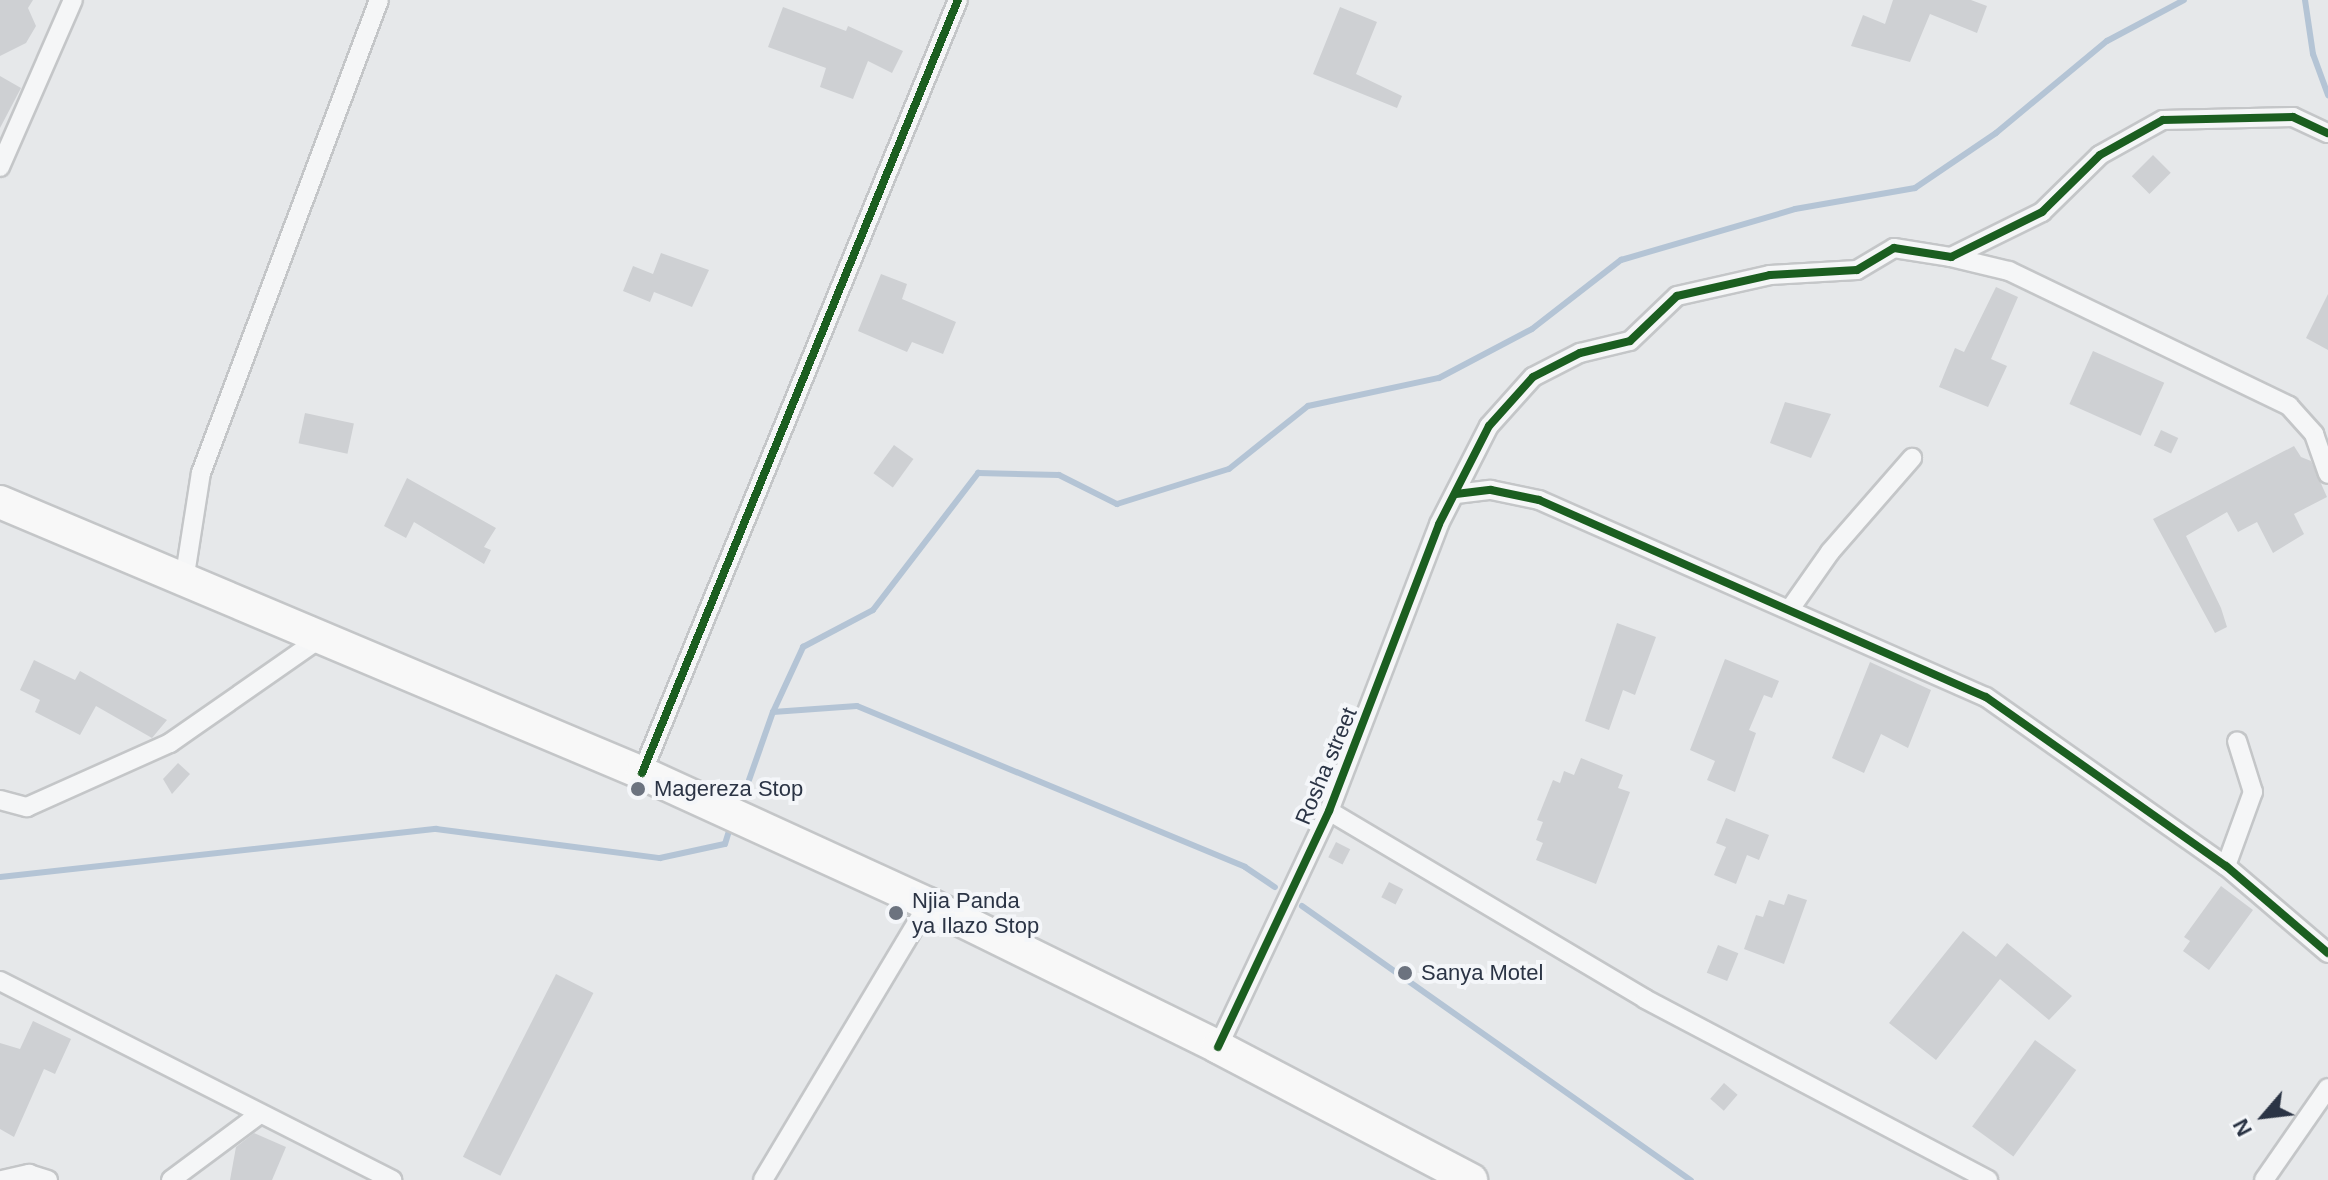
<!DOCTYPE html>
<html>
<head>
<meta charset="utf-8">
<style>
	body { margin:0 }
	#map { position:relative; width:2328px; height:1180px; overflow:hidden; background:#e6e8ea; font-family:Arial,sans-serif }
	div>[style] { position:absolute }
	.stream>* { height:6px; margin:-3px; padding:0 3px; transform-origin:3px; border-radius:3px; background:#b4c4d5 }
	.building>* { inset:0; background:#ced0d3; transform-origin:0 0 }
	.roads { filter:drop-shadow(2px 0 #c4c6c8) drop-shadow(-2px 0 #c4c6c8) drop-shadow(0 2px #c4c6c8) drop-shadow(0 -2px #c4c6c8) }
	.minor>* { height:18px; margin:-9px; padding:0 9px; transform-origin:9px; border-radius:9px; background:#f5f6f7 }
	.trunk>* { height:32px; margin:-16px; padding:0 16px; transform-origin:16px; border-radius:16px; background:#f8f8f8 }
	.cycleway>* { height:8px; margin:-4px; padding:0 4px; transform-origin:4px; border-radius:4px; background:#1b5e20 }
	.dots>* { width:22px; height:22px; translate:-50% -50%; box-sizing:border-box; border:4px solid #f4f6f9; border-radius:50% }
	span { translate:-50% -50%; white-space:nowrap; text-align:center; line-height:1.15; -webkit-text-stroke:8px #f4f6f9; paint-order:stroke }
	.street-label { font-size:22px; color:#2b3445 }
	.poi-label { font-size:22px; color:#2b3445 }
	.left { translate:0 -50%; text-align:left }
	.north { position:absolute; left:2224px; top:1076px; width:80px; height:80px; -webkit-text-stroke:6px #f4f6f9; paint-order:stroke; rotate:242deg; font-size:22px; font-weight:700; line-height:32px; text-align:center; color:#2b3445 }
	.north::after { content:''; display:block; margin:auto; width:28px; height:36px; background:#2b3445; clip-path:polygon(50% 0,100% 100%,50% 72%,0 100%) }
</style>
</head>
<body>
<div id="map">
	<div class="stream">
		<div style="left:2305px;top:0;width:55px;rotate:81.6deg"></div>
		<div style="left:2313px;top:54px;width:44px;rotate:69.9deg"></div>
		<div style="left:773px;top:712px;width:72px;rotate:-65.2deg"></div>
		<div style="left:803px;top:647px;width:79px;rotate:-27.9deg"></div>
		<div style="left:873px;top:610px;width:173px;rotate:-52.5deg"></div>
		<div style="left:978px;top:473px;width:81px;rotate:1.4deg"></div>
		<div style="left:1059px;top:475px;width:65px;rotate:26.6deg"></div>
		<div style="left:1117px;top:504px;width:117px;rotate:-17.4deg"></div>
		<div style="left:1229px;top:469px;width:101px;rotate:-38.6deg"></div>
		<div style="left:1308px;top:406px;width:134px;rotate:-12.1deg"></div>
		<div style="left:1439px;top:378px;width:105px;rotate:-27.8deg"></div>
		<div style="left:1532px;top:329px;width:113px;rotate:-37.8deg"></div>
		<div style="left:1621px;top:260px;width:181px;rotate:-16.3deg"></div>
		<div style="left:1795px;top:209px;width:122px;rotate:-9.9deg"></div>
		<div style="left:1915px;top:188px;width:98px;rotate:-34.2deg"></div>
		<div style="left:1996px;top:133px;width:144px;rotate:-39.7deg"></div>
		<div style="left:2107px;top:41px;width:87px;rotate:-28deg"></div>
		<div style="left:749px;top:780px;width:72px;rotate:-70.6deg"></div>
		<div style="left:773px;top:712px;width:84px;rotate:-4.1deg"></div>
		<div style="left:857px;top:706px;width:420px;rotate:22.5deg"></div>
		<div style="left:1245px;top:867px;width:36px;rotate:34deg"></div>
		<div style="left:0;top:877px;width:439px;rotate:-6.3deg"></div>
		<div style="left:436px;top:829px;width:226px;rotate:7.4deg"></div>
		<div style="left:660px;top:858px;width:66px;rotate:-12.2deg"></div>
		<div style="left:725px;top:844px;width:14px;rotate:-73deg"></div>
		<div style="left:1302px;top:906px;width:476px;rotate:35.2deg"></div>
	</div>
	<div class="building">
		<div style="clip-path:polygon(0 0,33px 0,28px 8px,36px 26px,26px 43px,0 56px)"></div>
		<div style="clip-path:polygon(1893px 0,1971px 0,1987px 6px,1977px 33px,1930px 14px,1910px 62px,1851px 46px,1863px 15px,1885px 24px)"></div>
		<div style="clip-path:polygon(783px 7px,846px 31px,848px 26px,903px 51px,892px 73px,868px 61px,853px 99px,820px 87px,826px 68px,768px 47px)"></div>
		<div style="clip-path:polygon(1340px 7px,1377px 22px,1356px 74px,1402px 96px,1397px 108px,1313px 74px)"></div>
		<div style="clip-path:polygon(0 76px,21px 88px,0 128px)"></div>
		<div style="left:2153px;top:155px;width:25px;height:30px;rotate:45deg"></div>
		<div style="clip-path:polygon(661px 253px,709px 270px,692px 307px,654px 292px,650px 302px,623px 291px,633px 266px,653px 274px)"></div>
		<div style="clip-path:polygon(881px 274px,907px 284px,902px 299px,956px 322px,943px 354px,912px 342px,907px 352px,858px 331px)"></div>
		<div style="clip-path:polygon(1996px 287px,2018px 297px,1991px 359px,2007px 366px,1988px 407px,1939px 387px,1955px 348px,1964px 352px)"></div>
		<div style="clip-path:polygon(2328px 294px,2328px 350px,2306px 338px)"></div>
		<div style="left:2093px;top:351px;width:78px;height:58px;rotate:24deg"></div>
		<div style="clip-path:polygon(1785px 402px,1831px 414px,1811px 458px,1770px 443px)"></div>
		<div style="left:305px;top:413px;width:50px;height:31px;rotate:12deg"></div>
		<div style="left:2161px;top:430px;width:19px;height:17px;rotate:25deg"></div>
		<div style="left:894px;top:445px;width:24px;height:35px;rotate:36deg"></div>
		<div style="clip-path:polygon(2294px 446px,2301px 457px,2311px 461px,2327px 497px,2294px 514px,2304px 534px,2273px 553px,2257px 522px,2238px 532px,2227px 512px,2186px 536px,2221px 608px,2227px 627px,2215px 633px,2153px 519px)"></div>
		<div style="clip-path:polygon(407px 478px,496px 528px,484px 547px,491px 550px,484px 564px,414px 522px,406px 538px,384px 526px)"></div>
		<div style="clip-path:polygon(1617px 623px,1656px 637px,1635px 695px,1623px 690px,1609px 730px,1585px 721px)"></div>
		<div style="clip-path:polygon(1725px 659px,1779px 681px,1772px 698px,1764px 695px,1749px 730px,1756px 733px,1735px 792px,1707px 780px,1715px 761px,1690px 750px)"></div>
		<div style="clip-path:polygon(34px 660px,75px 680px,80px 671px,167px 720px,152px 738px,96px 706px,80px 735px,35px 712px,40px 700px,20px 690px)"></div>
		<div style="clip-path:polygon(1870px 662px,1931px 690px,1908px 748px,1881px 734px,1864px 773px,1832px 758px)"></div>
		<div style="clip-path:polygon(1581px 758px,1623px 775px,1618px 788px,1630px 792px,1596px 884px,1536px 860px,1543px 843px,1536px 840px,1543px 822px,1537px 820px,1553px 780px,1560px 783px,1564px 771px,1574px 775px)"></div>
		<div style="clip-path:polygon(178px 763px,190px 774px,172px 794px,163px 779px)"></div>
		<div style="clip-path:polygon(1726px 818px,1769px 835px,1759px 860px,1747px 855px,1736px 884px,1714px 875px,1726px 847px,1716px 843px)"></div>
		<div style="left:1336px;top:842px;width:16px;height:17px;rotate:27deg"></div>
		<div style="left:1389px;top:882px;width:16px;height:17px;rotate:27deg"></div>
		<div style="clip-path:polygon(2221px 886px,2253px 910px,2209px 970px,2183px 951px,2190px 941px,2184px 937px)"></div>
		<div style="clip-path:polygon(1788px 894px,1807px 900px,1784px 964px,1744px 949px,1756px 915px,1763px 917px,1769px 900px,1784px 905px)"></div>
		<div style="clip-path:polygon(1963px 931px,1996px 957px,2007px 943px,2072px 996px,2049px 1020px,2000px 979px,1936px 1060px,1889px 1023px)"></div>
		<div style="left:1718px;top:945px;width:22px;height:30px;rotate:22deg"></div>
		<div style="left:556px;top:974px;width:42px;height:205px;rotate:27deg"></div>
		<div style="clip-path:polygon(33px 1021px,71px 1039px,55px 1074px,44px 1069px,14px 1137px,0 1129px,0 1043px,20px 1049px)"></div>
		<div style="left:2035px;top:1040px;width:51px;height:107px;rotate:36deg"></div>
		<div style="left:1724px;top:1083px;width:18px;height:21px;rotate:41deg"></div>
		<div style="clip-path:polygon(254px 1133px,286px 1147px,272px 1180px,230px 1180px,236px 1147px)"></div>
	</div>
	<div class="roads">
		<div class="minor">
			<div style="left:0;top:167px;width:182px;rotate:-66.4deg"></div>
			<div style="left:1951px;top:257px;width:60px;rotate:13.6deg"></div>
			<div style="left:2009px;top:271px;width:311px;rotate:25.7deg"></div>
			<div style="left:2289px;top:406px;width:38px;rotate:48deg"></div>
			<div style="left:2314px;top:434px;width:42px;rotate:70.7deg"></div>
			<div style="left:1456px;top:494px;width:35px;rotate:-7deg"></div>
			<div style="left:1491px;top:490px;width:49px;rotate:11.8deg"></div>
			<div style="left:1539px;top:500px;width:488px;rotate:23.8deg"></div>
			<div style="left:1986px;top:697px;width:294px;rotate:35.2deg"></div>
			<div style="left:2226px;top:866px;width:134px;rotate:40.5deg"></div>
			<div style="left:184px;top:581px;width:109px;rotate:-81.1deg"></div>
			<div style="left:201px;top:473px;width:505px;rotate:-69.38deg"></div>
			<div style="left:1790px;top:609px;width:70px;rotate:-54.9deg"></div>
			<div style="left:1830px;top:552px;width:125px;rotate:-48.9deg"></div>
			<div style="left:642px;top:773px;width:835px;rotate:-67.77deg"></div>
			<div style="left:0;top:800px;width:28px;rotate:15deg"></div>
			<div style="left:27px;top:807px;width:157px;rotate:-24.1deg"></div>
			<div style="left:170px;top:743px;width:182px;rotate:-34.9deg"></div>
			<div style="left:1329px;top:811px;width:368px;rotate:30.7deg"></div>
			<div style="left:1645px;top:999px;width:388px;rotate:27.8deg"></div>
			<div style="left:2226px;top:866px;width:79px;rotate:-70deg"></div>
			<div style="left:2253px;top:792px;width:53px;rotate:-107.4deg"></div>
			<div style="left:0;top:981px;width:440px;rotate:26.9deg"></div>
			<div style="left:1218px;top:1047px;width:261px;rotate:-64.8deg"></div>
			<div style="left:1329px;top:811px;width:307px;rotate:-69deg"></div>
			<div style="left:1439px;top:524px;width:110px;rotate:-63deg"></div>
			<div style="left:1489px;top:426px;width:66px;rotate:-48.1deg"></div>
			<div style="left:1533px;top:377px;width:53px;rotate:-27.1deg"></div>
			<div style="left:1580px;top:353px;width:51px;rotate:-13.5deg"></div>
			<div style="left:1630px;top:341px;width:65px;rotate:-43.8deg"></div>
			<div style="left:1677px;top:296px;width:95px;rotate:-12.7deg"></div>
			<div style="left:1770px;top:275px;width:87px;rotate:-3.3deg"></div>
			<div style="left:1857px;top:270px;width:43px;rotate:-30.7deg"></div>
			<div style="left:1894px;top:248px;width:58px;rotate:9deg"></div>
			<div style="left:1951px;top:257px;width:102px;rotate:-26.3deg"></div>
			<div style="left:2042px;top:212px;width:81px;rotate:-44.5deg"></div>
			<div style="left:2100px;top:155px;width:72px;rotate:-29.1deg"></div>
			<div style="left:2163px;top:120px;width:130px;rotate:-1.3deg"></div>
			<div style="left:2293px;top:117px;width:38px;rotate:25deg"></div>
			<div style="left:2px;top:1180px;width:28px;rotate:-13deg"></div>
			<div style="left:29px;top:1174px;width:20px;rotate:18deg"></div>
			<div style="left:171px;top:1180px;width:111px;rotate:-36.6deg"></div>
			<div style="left:763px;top:1180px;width:322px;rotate:-59.1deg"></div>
			<div style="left:2264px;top:1180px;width:112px;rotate:-55.2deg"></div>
		</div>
		<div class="trunk">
			<div style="left:0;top:502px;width:697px;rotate:22.89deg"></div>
			<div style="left:642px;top:773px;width:315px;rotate:24.6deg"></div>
			<div style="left:928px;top:904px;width:323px;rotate:26.2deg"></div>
			<div style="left:1218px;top:1047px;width:286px;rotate:27.7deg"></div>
		</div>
	</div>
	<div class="cycleway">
		<div style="left:1456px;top:494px;width:35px;rotate:-7deg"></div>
		<div style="left:1491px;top:490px;width:49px;rotate:11.8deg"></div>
		<div style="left:1539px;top:500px;width:488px;rotate:23.8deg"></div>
		<div style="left:1986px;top:697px;width:294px;rotate:35.2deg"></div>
		<div style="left:2226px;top:866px;width:134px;rotate:40.5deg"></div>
		<div style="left:642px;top:773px;width:835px;rotate:-67.77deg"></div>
		<div style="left:1218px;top:1047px;width:261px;rotate:-64.8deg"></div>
		<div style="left:1329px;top:811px;width:307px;rotate:-69deg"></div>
		<div style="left:1439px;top:524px;width:110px;rotate:-63deg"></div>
		<div style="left:1489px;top:426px;width:66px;rotate:-48.1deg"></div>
		<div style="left:1533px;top:377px;width:53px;rotate:-27.1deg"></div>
		<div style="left:1580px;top:353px;width:51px;rotate:-13.5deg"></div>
		<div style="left:1630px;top:341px;width:65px;rotate:-43.8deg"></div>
		<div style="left:1677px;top:296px;width:95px;rotate:-12.7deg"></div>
		<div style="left:1770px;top:275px;width:87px;rotate:-3.3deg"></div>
		<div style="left:1857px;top:270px;width:43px;rotate:-30.7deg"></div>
		<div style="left:1894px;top:248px;width:58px;rotate:9deg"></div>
		<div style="left:1951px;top:257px;width:102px;rotate:-26.3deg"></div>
		<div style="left:2042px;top:212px;width:81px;rotate:-44.5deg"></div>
		<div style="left:2100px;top:155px;width:72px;rotate:-29.1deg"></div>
		<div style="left:2163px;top:120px;width:130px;rotate:-1.3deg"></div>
		<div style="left:2293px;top:117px;width:38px;rotate:25deg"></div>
	</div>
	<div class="dots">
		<div style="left:638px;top:789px;background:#6c737f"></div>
		<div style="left:896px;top:913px;background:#6c737f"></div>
		<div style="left:1405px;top:973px;background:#6c737f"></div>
	</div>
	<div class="street-label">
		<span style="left:1326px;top:766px;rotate:-67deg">Rosha street</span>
	</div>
	<div class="poi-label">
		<span class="left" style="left:654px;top:789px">Magereza Stop</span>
		<span class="left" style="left:912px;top:913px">Njia Panda<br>ya Ilazo Stop</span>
		<span class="left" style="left:1421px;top:973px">Sanya Motel</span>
	</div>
	<div class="north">N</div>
</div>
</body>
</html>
